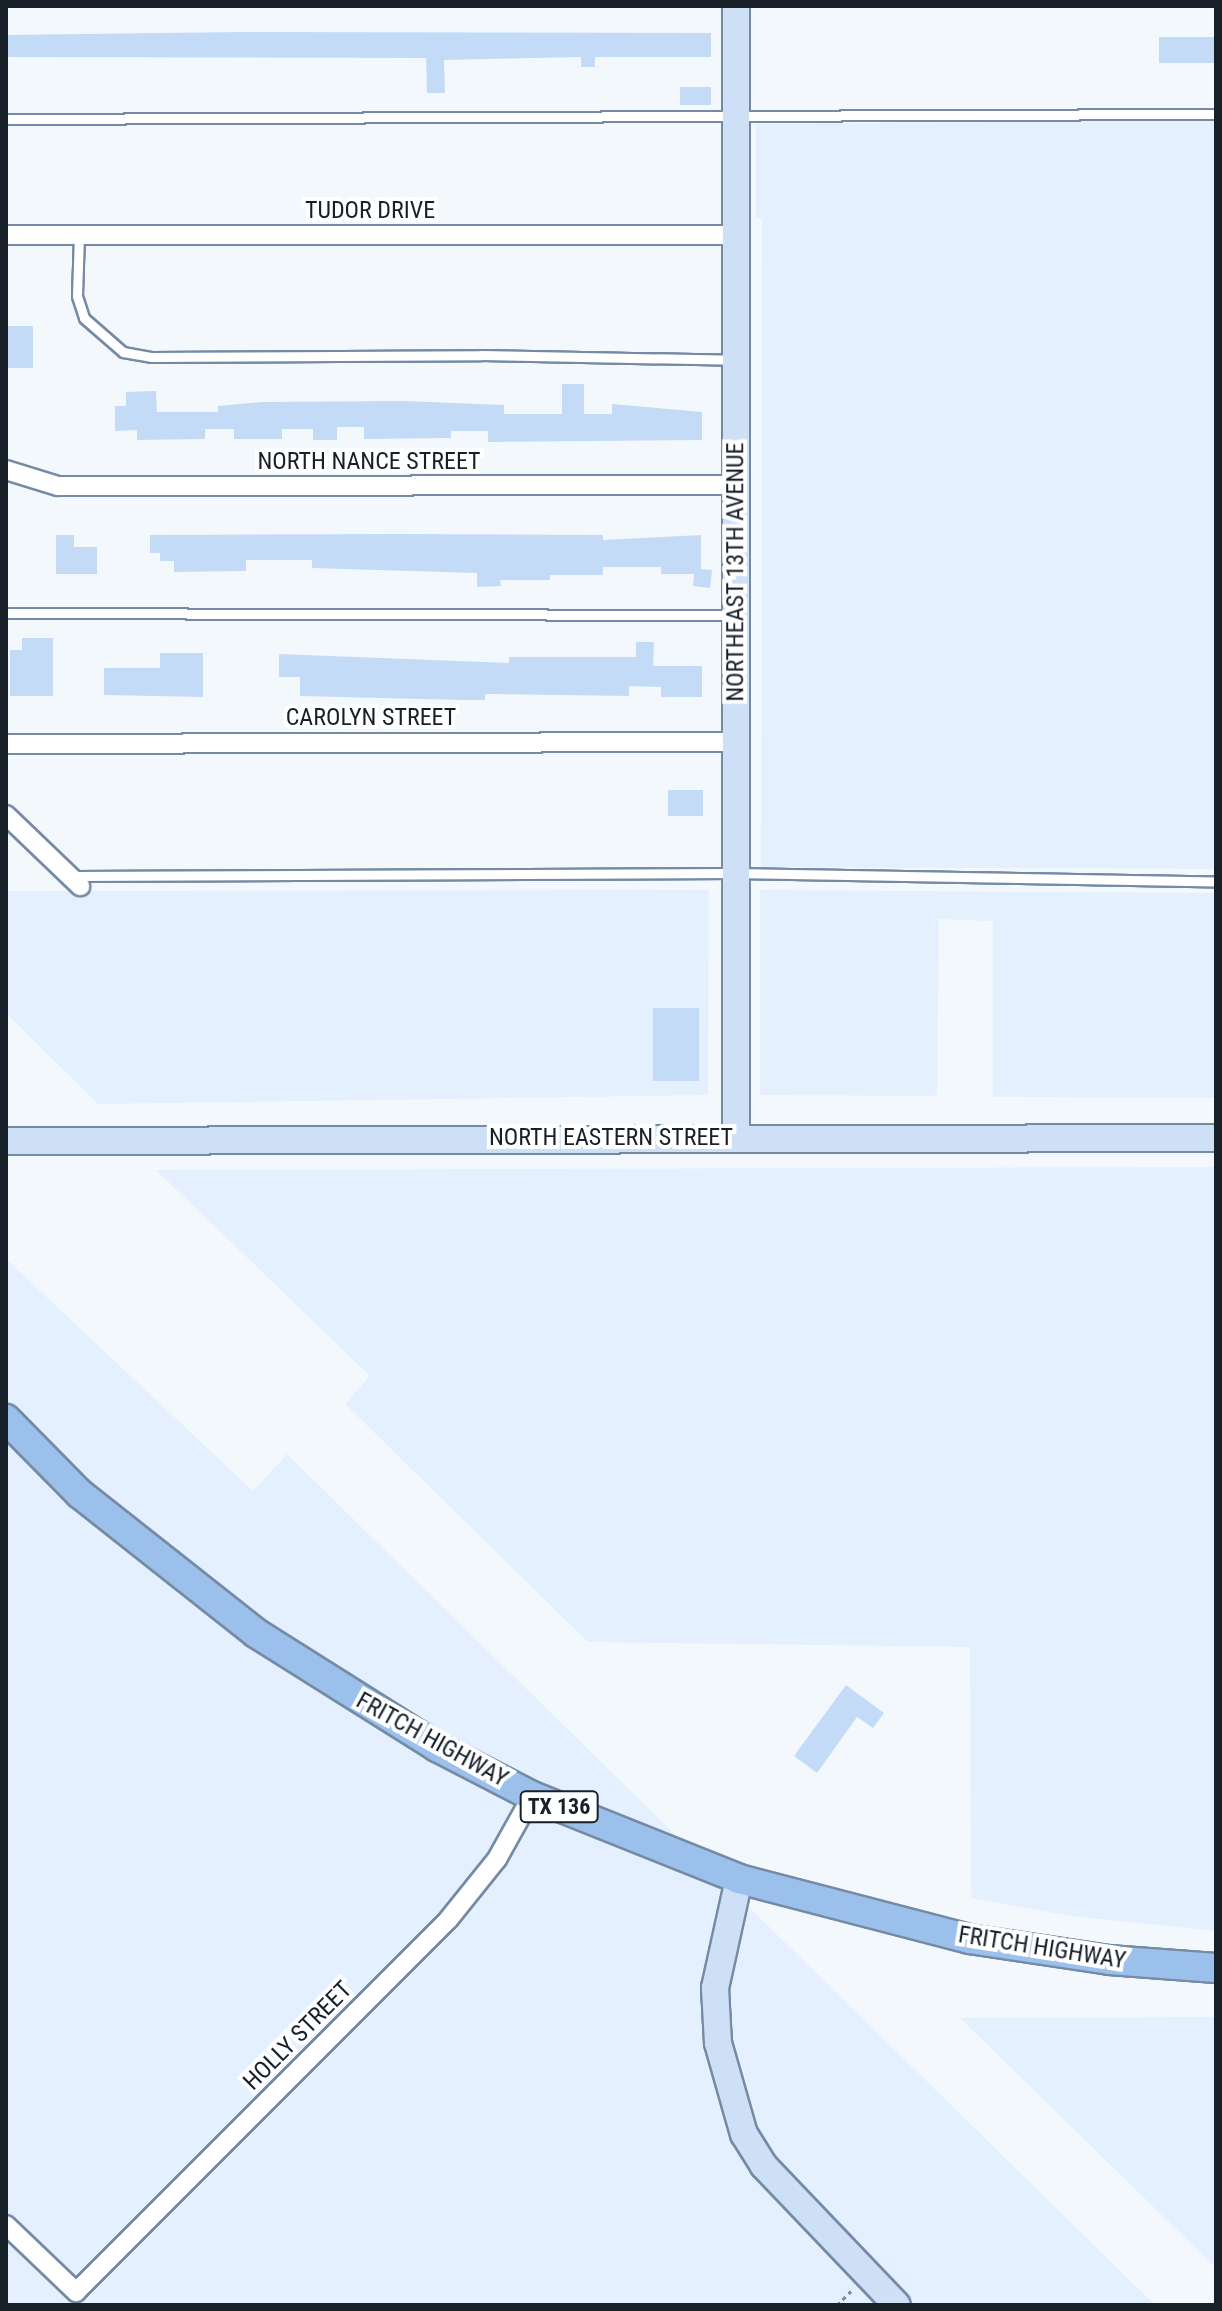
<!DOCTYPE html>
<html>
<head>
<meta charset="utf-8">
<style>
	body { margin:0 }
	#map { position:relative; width:1222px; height:2311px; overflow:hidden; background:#f3f8fd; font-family:"Roboto Condensed",sans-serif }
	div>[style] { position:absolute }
	.built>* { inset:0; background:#e4f0fe }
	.building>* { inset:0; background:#c4dbf8; transform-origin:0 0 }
	.path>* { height:3px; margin-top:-1.5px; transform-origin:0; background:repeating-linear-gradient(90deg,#858b93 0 4px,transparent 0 8px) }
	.roads { filter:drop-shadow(2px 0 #758ba5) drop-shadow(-2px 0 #758ba5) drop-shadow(0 2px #758ba5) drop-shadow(0 -2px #758ba5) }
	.lane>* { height:9px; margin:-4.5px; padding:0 4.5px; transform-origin:4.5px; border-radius:4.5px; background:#fff }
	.street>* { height:18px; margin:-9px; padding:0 9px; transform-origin:9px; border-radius:9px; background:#fff }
	.secondary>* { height:26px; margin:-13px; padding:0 13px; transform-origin:13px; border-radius:13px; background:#cde0f5 }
	.primary>* { height:28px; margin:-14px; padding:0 14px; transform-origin:14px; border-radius:14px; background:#9bc0eb }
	span { translate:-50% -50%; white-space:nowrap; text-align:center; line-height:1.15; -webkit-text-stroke:8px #fff; paint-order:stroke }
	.shield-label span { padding:2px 6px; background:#fff; border:2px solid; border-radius:6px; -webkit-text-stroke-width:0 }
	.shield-label { font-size:22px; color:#171f29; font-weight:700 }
	.street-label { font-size:24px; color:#171f29 }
	.frame { position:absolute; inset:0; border:8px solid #171f29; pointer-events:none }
</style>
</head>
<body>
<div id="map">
	<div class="built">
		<div style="clip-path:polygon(1216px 120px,1216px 869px,761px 867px,762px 219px,756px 218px,756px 124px)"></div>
		<div style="clip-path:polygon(709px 890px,708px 1095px,98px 1104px,6px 1013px,6px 891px)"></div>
		<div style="clip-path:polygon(760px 890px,1216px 893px,1216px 1098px,993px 1097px,993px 921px,939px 919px,937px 1096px,760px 1095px)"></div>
		<div style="clip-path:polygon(1216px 1167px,1216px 1931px,1071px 1916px,971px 1898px,970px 1647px,588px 1642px,345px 1404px,370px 1376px,156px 1170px)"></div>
		<div style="clip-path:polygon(6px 1259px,253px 1491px,287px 1454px,1155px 2305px,6px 2305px)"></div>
		<div style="clip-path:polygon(1216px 2017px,1216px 2268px,960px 2018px)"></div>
	</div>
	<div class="building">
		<div style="clip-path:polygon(239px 32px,711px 33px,711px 57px,595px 57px,595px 67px,581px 67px,581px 57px,444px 60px,445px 93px,427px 93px,426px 58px,6px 57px,6px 35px)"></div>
		<div style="left:1159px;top:37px;width:57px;height:26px"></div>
		<div style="left:680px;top:87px;width:31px;height:18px"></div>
		<div style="left:7px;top:326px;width:26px;height:42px"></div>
		<div style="clip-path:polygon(562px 384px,584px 384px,584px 414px,612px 414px,612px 404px,702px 412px,702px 440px,488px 442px,488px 431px,451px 431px,451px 438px,364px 439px,364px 427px,337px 427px,337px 440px,313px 440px,313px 429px,282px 429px,282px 439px,234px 439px,234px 429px,205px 429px,205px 439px,137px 440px,137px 430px,115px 431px,115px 406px,126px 406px,126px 392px,156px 391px,157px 412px,218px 412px,218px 406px,263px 402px,404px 401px,504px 405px,504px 414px,562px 414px)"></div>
		<div style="clip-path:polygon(398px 534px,603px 535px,603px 540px,701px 535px,701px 569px,712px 570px,710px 588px,693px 586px,694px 574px,661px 574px,661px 567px,603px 567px,603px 575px,550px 575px,550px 580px,500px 580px,501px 586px,477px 587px,477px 573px,312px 568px,312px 560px,246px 560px,246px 571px,174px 572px,174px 561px,160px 561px,160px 553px,150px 553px,150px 535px)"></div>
		<div style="clip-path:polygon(56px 535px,74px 535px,74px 547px,97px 547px,97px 574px,56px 574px)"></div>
		<div style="clip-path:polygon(22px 638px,53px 638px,53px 696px,10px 696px,10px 650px,22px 650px)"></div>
		<div style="clip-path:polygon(636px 642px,654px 642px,653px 666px,702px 666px,702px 697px,661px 697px,661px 687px,629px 686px,629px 696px,485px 694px,485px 700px,463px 700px,300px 696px,300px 677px,279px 677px,279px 654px,509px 663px,509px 657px,636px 657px)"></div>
		<div style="clip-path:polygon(160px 653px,203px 653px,203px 697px,104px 695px,104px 668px,160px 668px)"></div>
		<div style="left:668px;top:790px;width:35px;height:26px"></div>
		<div style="left:699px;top:1008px;width:73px;height:46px;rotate:90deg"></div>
		<div style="clip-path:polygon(846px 1685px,884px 1713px,873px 1728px,857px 1717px,817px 1773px,794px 1756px)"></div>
	</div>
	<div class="path">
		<div style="left:837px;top:2305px;width:20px;rotate:-45deg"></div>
	</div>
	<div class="roads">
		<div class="lane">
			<div style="left:6px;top:119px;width:1210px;rotate:-0.24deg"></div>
			<div style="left:79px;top:235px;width:61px;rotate:91.9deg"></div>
			<div style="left:77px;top:296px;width:23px;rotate:72deg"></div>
			<div style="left:84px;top:318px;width:52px;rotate:41.1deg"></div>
			<div style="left:123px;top:352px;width:28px;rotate:10deg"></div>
			<div style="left:151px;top:357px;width:330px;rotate:-0.3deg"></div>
			<div style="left:481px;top:355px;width:253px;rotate:1.1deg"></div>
			<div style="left:6px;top:613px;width:726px;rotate:0.16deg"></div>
			<div style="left:74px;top:876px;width:660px;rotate:-0.26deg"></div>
			<div style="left:734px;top:873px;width:482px;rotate:1deg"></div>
		</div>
		<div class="street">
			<div style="left:6px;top:235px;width:729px"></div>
			<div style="left:6px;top:470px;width:54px;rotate:17.1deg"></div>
			<div style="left:58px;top:486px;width:678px;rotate:-0.08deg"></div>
			<div style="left:6px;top:744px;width:730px;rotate:-0.16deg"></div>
			<div style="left:6px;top:815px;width:103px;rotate:43.8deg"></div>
			<div style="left:6px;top:2225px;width:97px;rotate:43.7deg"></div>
			<div style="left:76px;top:2292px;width:526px;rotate:-45deg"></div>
			<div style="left:448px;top:1920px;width:78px;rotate:-51.2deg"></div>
			<div style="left:497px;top:1859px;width:72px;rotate:-60.9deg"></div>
		</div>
		<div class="secondary">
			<div style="left:736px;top:1138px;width:1132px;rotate:-90deg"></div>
			<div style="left:6px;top:1141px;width:1210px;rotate:-0.14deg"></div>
			<div style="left:739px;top:1879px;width:112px;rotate:102.4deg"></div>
			<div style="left:715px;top:1988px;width:55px;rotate:86.9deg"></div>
			<div style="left:718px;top:2043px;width:95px;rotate:74.1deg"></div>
			<div style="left:744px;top:2134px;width:38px;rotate:58deg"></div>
			<div style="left:764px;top:2166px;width:192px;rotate:46.3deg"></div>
		</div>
		<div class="primary">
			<div style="left:6px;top:1419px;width:105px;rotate:45.4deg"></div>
			<div style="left:80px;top:1494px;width:224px;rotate:38.3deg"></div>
			<div style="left:256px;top:1633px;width:214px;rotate:32.2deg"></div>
			<div style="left:437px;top:1747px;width:107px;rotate:27.3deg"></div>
			<div style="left:532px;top:1796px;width:223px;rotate:21.8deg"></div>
			<div style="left:739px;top:1879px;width:238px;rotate:14.6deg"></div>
			<div style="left:969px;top:1939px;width:142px;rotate:8.5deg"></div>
			<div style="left:1109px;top:1960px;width:107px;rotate:4.3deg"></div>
		</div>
	</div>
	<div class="shield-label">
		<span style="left:559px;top:1807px">TX 136</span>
	</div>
	<div class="street-label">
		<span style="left:370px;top:211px">TUDOR DRIVE</span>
		<span style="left:369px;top:462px">NORTH NANCE STREET</span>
		<span style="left:736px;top:572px;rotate:-90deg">NORTHEAST 13TH AVENUE</span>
		<span style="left:371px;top:718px">CAROLYN STREET</span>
		<span style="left:611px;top:1138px">NORTH EASTERN STREET</span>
		<span style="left:432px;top:1740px;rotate:29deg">FRITCH HIGHWAY</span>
		<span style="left:1042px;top:1948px;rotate:9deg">FRITCH HIGHWAY</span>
		<span style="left:298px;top:2036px;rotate:-45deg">HOLLY STREET</span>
	</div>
	<div class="frame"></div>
</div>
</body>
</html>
